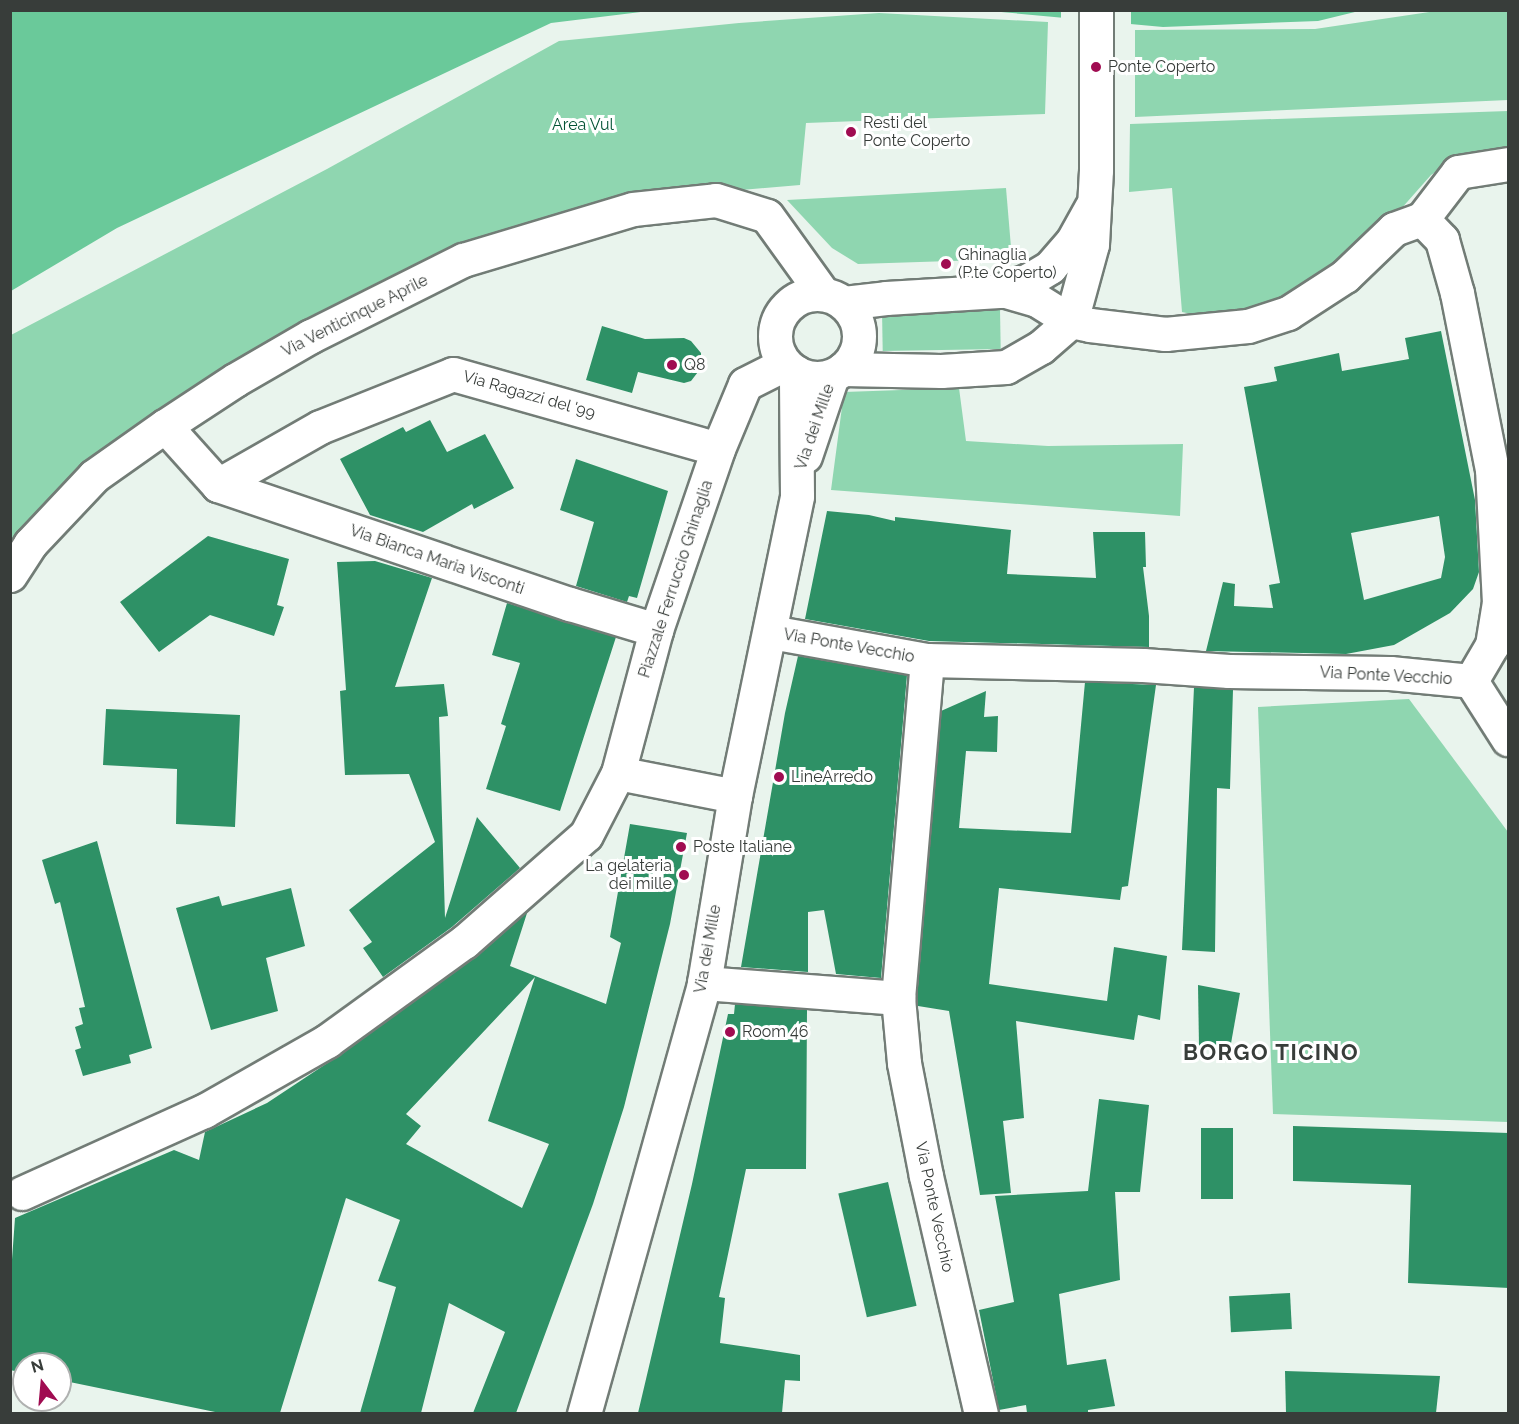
<!DOCTYPE html>
<html>
<head>
<meta charset="utf-8">
<style>
	body { margin:0 }
	#map { position:relative; width:1519px; height:1424px; overflow:hidden; background:#e9f4ed; font-family:Raleway,sans-serif }
	div>[style] { position:absolute }
	.green>* { inset:0; background:#8fd6b0; transform-origin:0 0 }
	.water>* { inset:0; background:#6ac99a }
	.pier>* { inset:0; background:#e9f4ed }
	.building>* { inset:0; background:#2e9166; transform-origin:0 0 }
	.roads { filter:drop-shadow(2px 0 #727c76) drop-shadow(-2px 0 #727c76) drop-shadow(0 2px #727c76) drop-shadow(0 -2px #727c76) }
	.street>* { height:33px; margin:-16.5px; padding:0 16.5px; transform-origin:16.5px; border-radius:16.5px; background:#fff }
	.secondary>* { height:33px; margin:-16.5px; padding:0 16.5px; transform-origin:16.5px; border-radius:16.5px; background:#fff }
	.secondary>.ring { margin:-16.5px; padding:0; box-sizing:content-box; background:none; border:33px solid #fff; border-radius:50% }
	.dots>* { width:16px; height:16px; translate:-50% -50%; box-sizing:border-box; border:3px solid #fff; border-radius:50% }
	span { translate:-50% -50%; white-space:nowrap; text-align:center; line-height:1.15; -webkit-text-stroke:6px #fff; paint-order:stroke }
	.poi-label { font-size:16px; color:#383d3a }
	.left { translate:0 -50%; text-align:left }
	.right { translate:-100% -50%; text-align:right }
	.park-label { font-size:16px; color:#035335 }
	.street-label { font-size:16px; color:#383d3a }
	.district-label { font-size:22px; color:#383d3a; font-weight:700; letter-spacing:1.5px }
	.frame { position:absolute; inset:0; border:12px solid #383d3a; pointer-events:none }
	.north { position:absolute; left:12px; top:1352px; width:60px; height:60px; box-sizing:border-box; background:#fff; border:2px solid #afb1b0; border-radius:50%; rotate:344deg; font-size:16px; font-weight:700; line-height:24px; text-align:center; color:#383d3a }
	.north::after { content:''; display:block; margin:auto; width:21px; height:27px; background:#a00c51; clip-path:polygon(50% 0,100% 100%,50% 72%,0 100%) }
</style>
</head>
<body>
<div id="map">
	<div class="green">
		<div style="clip-path:polygon(1436px 11px,1508px 11px,1508px 100px,1135px 117px,1135px 30px,1315px 29px)"></div>
		<div style="clip-path:polygon(879px 13px,1048px 22px,1045px 114px,806px 123px,800px 185px,626px 200px,255px 354px,86px 461px,11px 567px,11px 335px,327px 169px,559px 41px,739px 23px)"></div>
		<div style="clip-path:polygon(1508px 111px,1508px 157px,1444px 166px,1431px 175px,1385px 227px,1284px 307px,1225px 321px,1182px 312px,1172px 188px,1129px 192px,1130px 124px)"></div>
		<div style="clip-path:polygon(1006px 188px,1012px 259px,858px 264px,832px 248px,787px 200px)"></div>
		<div style="left:1000px;top:309px;width:40px;height:118px;rotate:89deg"></div>
		<div style="clip-path:polygon(959px 388px,966px 441px,1048px 446px,1183px 444px,1180px 516px,831px 490px,844px 392px)"></div>
		<div style="clip-path:polygon(1409px 699px,1508px 832px,1508px 1122px,1273px 1114px,1258px 707px)"></div>
	</div>
	<div class="water">
		<div style="clip-path:polygon(10px 11px,11px 10px,649px 11px,551px 23px,117px 228px,11px 291px)"></div>
		<div style="clip-path:polygon(990px 11px,1359px 11px,1318px 21px,1163px 27px)"></div>
	</div>
	<div class="pier">
		<div style="clip-path:polygon(1061px 11px,1131px 11px,1131px 27px,1061px 20px)"></div>
	</div>
	<div class="building">
		<div style="clip-path:polygon(602px 326px,645px 339px,684px 338px,691px 341px,701px 353px,701px 368px,691px 381px,684px 383px,638px 372px,632px 393px,586px 380px)"></div>
		<div style="clip-path:polygon(evenodd,1441px 331px,1475px 500px,1479px 572px,1473px 589px,1450px 613px,1394px 645px,1346px 654px,1206px 651px,1223px 582px,1235px 584px,1234px 606px,1273px 608px,1269px 585px,1280px 583px,1244px 387px,1277px 381px,1274px 367px,1339px 353px,1342px 371px,1409px 359px,1405px 338px,1441px 331px,1439px 516px,1445px 557px,1441px 578px,1364px 600px,1351px 533px,1439px 516px)"></div>
		<div style="clip-path:polygon(430px 420px,447px 452px,485px 434px,514px 488px,474px 509px,472px 504px,423px 532px,370px 515px,340px 459px,403px 427px,406px 432px)"></div>
		<div style="clip-path:polygon(576px 459px,668px 491px,637px 598px,629px 596px,627px 602px,576px 586px,594px 522px,560px 510px)"></div>
		<div style="clip-path:polygon(827px 511px,869px 515px,895px 521px,895px 517px,1011px 530px,1007px 574px,1096px 578px,1093px 532px,1145px 532px,1146px 567px,1143px 567px,1149px 616px,1149px 647px,929px 641px,805px 619px)"></div>
		<div style="clip-path:polygon(208px 536px,289px 559px,277px 605px,284px 607px,274px 636px,210px 615px,159px 652px,120px 602px)"></div>
		<div style="clip-path:polygon(375px 561px,432px 578px,395px 687px,444px 684px,448px 716px,439px 717px,445px 918px,477px 817px,520px 868px,452px 927px,383px 977px,363px 948px,372px 942px,349px 910px,435px 842px,409px 774px,345px 775px,340px 691px,346px 690px,337px 562px)"></div>
		<div style="clip-path:polygon(507px 603px,616px 637px,560px 811px,486px 789px,506px 726px,501px 724px,520px 663px,492px 655px)"></div>
		<div style="clip-path:polygon(798px 656px,907px 675px,881px 978px,836px 974px,824px 910px,808px 912px,808px 972px,741px 967px,785px 713px)"></div>
		<div style="clip-path:polygon(1085px 682px,1156px 685px,1128px 886px,1122px 887px,1120px 900px,999px 888px,989px 984px,1107px 1001px,1114px 947px,1167px 956px,1160px 1020px,1138px 1015px,1134px 1040px,1016px 1021px,1024px 1118px,1003px 1121px,1011px 1193px,980px 1195px,949px 1011px,918px 1006px,917px 998px,941px 711px,986px 691px,984px 717px,998px 716px,997px 752px,966px 751px,959px 828px,1071px 833px)"></div>
		<div style="clip-path:polygon(1194px 687px,1233px 690px,1230px 789px,1217px 788px,1215px 952px,1182px 950px)"></div>
		<div style="clip-path:polygon(106px 709px,240px 715px,235px 827px,176px 824px,177px 769px,103px 765px)"></div>
		<div style="clip-path:polygon(evenodd,630px 824px,687px 833px,670px 924px,624px 1107px,593px 1204px,516px 1413px,473px 1413px,505px 1332px,449px 1303px,421px 1413px,360px 1413px,396px 1287px,378px 1281px,400px 1220px,346px 1198px,280px 1413px,220px 1413px,60px 1380px,60px 1364px,24px 1364px,24px 1373px,10px 1370px,10px 1287px,15px 1218px,174px 1150px,199px 1160px,205px 1132px,267px 1103px,338px 1056px,475px 957px,528px 910px,510px 966px,606px 1004px,621px 943px,610px 937px,630px 824px,535px 977px,488px 1121px,549px 1144px,522px 1208px,406px 1144px,421px 1126px,406px 1114px,535px 977px)"></div>
		<div style="clip-path:polygon(97px 841px,152px 1048px,129px 1055px,131px 1063px,83px 1076px,75px 1050px,81px 1048px,75px 1027px,83px 1024px,79px 1008px,85px 1007px,60px 902px,55px 904px,42px 860px)"></div>
		<div style="clip-path:polygon(291px 888px,305px 946px,266px 958px,278px 1011px,211px 1030px,176px 908px,219px 896px,222px 906px)"></div>
		<div style="clip-path:polygon(1198px 985px,1240px 993px,1230px 1049px,1199px 1046px)"></div>
		<div style="clip-path:polygon(735px 1004px,807px 1010px,806px 1169px,746px 1169px,719px 1297px,725px 1298px,720px 1343px,800px 1355px,800px 1381px,785px 1380px,782px 1413px,638px 1413px,692px 1184px,728px 1014px,734px 1014px)"></div>
		<div style="clip-path:polygon(1099px 1099px,1149px 1105px,1140px 1192px,1115px 1192px,1120px 1280px,1059px 1294px,1067px 1365px,1106px 1359px,1115px 1406px,1088px 1410px,1088px 1413px,1027px 1413px,1026px 1405px,999px 1410px,979px 1310px,1014px 1302px,995px 1196px,1088px 1191px)"></div>
		<div style="clip-path:polygon(1293px 1126px,1509px 1133px,1509px 1288px,1408px 1283px,1411px 1185px,1293px 1181px)"></div>
		<div style="left:1201px;top:1128px;width:32px;height:71px"></div>
		<div style="left:888px;top:1182px;width:127px;height:51px;rotate:77deg"></div>
		<div style="left:1290px;top:1293px;width:36px;height:61px;rotate:87deg"></div>
		<div style="clip-path:polygon(1285px 1371px,1440px 1376px,1436px 1413px,1286px 1413px)"></div>
	</div>
	<div class="roads">
		<div class="street">
			<div style="left:1422px;top:219px;width:29px;rotate:46deg"></div>
			<div style="left:1442px;top:240px;width:55px;rotate:74.2deg"></div>
			<div style="left:1457px;top:293px;width:179px;rotate:78.8deg"></div>
			<div style="left:1492px;top:469px;width:133px;rotate:87deg"></div>
			<div style="left:1499px;top:602px;width:44px;rotate:99.2deg"></div>
			<div style="left:1492px;top:645px;width:42px;rotate:120.3deg"></div>
			<div style="left:1422px;top:219px;width:59px;rotate:-52.5deg"></div>
			<div style="left:1458px;top:172px;width:51px;rotate:-9.1deg"></div>
			<div style="left:1002px;top:290px;width:36px;rotate:16deg"></div>
			<div style="left:1037px;top:300px;width:40px;rotate:32deg"></div>
			<div style="left:1071px;top:321px;width:19px;rotate:12deg"></div>
			<div style="left:1090px;top:325px;width:76px;rotate:6.8deg"></div>
			<div style="left:1165px;top:334px;width:83px;rotate:-5.5deg"></div>
			<div style="left:1248px;top:326px;width:42px;rotate:-18deg"></div>
			<div style="left:1288px;top:313px;width:68px;rotate:-33deg"></div>
			<div style="left:1345px;top:276px;width:68px;rotate:-43.8deg"></div>
			<div style="left:1394px;top:229px;width:30px;rotate:-20deg"></div>
			<div style="left:844px;top:303px;width:42px;rotate:-6.8deg"></div>
			<div style="left:886px;top:298px;width:113px;rotate:-3.5deg"></div>
			<div style="left:999px;top:291px;width:30px;rotate:-20deg"></div>
			<div style="left:1027px;top:281px;width:27px;rotate:-31deg"></div>
			<div style="left:1050px;top:267px;width:33px;rotate:-49deg"></div>
			<div style="left:1072px;top:242px;width:39px;rotate:-61deg"></div>
			<div style="left:843px;top:369px;width:98px;rotate:1.2deg"></div>
			<div style="left:941px;top:371px;width:65px;rotate:-3.5deg"></div>
			<div style="left:1006px;top:367px;width:40px;rotate:-29.7deg"></div>
			<div style="left:1041px;top:347px;width:40px;rotate:-41deg"></div>
			<div style="left:1071px;top:321px;width:80px;rotate:-74.7deg"></div>
			<div style="left:1092px;top:244px;width:74px;rotate:-86.9deg"></div>
			<div style="left:1096px;top:170px;width:160px;rotate:-90deg"></div>
			<div style="left:165px;top:426px;width:79px;rotate:48.1deg"></div>
			<div style="left:218px;top:485px;width:372px;rotate:18.7deg"></div>
			<div style="left:570px;top:604px;width:90px;rotate:16.8deg"></div>
			<div style="left:218px;top:485px;width:117px;rotate:-29.6deg"></div>
			<div style="left:320px;top:427px;width:143px;rotate:-21.7deg"></div>
			<div style="left:453px;top:374px;width:275px;rotate:15.8deg"></div>
			<div style="left:771px;top:632px;width:158px;rotate:10.2deg"></div>
			<div style="left:927px;top:660px;width:216px;rotate:1.3deg"></div>
			<div style="left:1143px;top:665px;width:86px;rotate:4deg"></div>
			<div style="left:1229px;top:671px;width:161px;rotate:0.7deg"></div>
			<div style="left:1390px;top:673px;width:81px;rotate:5.6deg"></div>
			<div style="left:927px;top:660px;width:339px;rotate:94.9deg"></div>
			<div style="left:898px;top:998px;width:65px;rotate:84.7deg"></div>
			<div style="left:904px;top:1063px;width:115px;rotate:79deg"></div>
			<div style="left:926px;top:1176px;width:244px;rotate:77deg"></div>
			<div style="left:1471px;top:681px;width:69px;rotate:57.5deg"></div>
			<div style="left:735px;top:796px;width:119px;rotate:-168.9deg"></div>
			<div style="left:618px;top:773px;width:148px;rotate:-75.1deg"></div>
			<div style="left:656px;top:630px;width:191px;rotate:-71.1deg"></div>
			<div style="left:718px;top:449px;width:70px;rotate:-67.4deg"></div>
			<div style="left:745px;top:384px;width:45px;rotate:-26.6deg"></div>
			<div style="left:704px;top:983px;width:195px;rotate:4.4deg"></div>
			<div style="left:22px;top:1193px;width:200px;rotate:-24.3deg"></div>
			<div style="left:204px;top:1111px;width:142px;rotate:-29.6deg"></div>
			<div style="left:327px;top:1041px;width:169px;rotate:-35.9deg"></div>
			<div style="left:464px;top:942px;width:162px;rotate:-41.3deg"></div>
			<div style="left:586px;top:835px;width:70px;rotate:-62.7deg"></div>
		</div>
		<div class="secondary">
			<div class="ring" style="left:775px;top:294px;width:51px;height:51px"></div>
			<div style="left:805px;top:456px;width:84px;rotate:-71.4deg"></div>
			<div style="left:10px;top:575px;width:37px;rotate:-57deg"></div>
			<div style="left:30px;top:544px;width:93px;rotate:-46.7deg"></div>
			<div style="left:94px;top:476px;width:87px;rotate:-35.2deg"></div>
			<div style="left:165px;top:426px;width:84px;rotate:-33.3deg"></div>
			<div style="left:235px;top:380px;width:88px;rotate:-30.1deg"></div>
			<div style="left:311px;top:336px;width:170px;rotate:-26.6deg"></div>
			<div style="left:463px;top:260px;width:177px;rotate:-16.7deg"></div>
			<div style="left:633px;top:209px;width:83px;rotate:-6.2deg"></div>
			<div style="left:716px;top:200px;width:53px;rotate:17.4deg"></div>
			<div style="left:767px;top:216px;width:96px;rotate:54.3deg"></div>
			<div style="left:584px;top:1414px;width:447px;rotate:-74.4deg"></div>
			<div style="left:704px;top:983px;width:190px;rotate:-80.6deg"></div>
			<div style="left:735px;top:796px;width:306px;rotate:-78.3deg"></div>
			<div style="left:797px;top:496px;width:124px;rotate:-90.5deg"></div>
		</div>
	</div>
	<div class="dots">
		<div style="left:1096px;top:67px;background:#a00c51"></div>
		<div style="left:851px;top:132px;background:#a00c51"></div>
		<div style="left:946px;top:264px;background:#a00c51"></div>
		<div style="left:672px;top:365px;background:#a00c51"></div>
		<div style="left:779px;top:777px;background:#a00c51"></div>
		<div style="left:681px;top:847px;background:#a00c51"></div>
		<div style="left:684px;top:875px;background:#a00c51"></div>
		<div style="left:730px;top:1032px;background:#a00c51"></div>
	</div>
	<div class="poi-label">
		<span class="left" style="left:1108px;top:67px">Ponte Coperto</span>
		<span class="left" style="left:863px;top:132px">Resti del<br>Ponte Coperto</span>
		<span class="left" style="left:958px;top:264px">Ghinaglia<br>(P.te Coperto)</span>
		<span class="left" style="left:684px;top:365px">Q8</span>
		<span class="left" style="left:791px;top:777px">LineArredo</span>
		<span class="left" style="left:693px;top:847px">Poste Italiane</span>
		<span class="right" style="left:672px;top:875px">La gelateria<br>dei mille</span>
		<span class="left" style="left:742px;top:1032px">Room 46</span>
	</div>
	<div class="park-label">
		<span style="left:583px;top:125px">Area Vul</span>
	</div>
	<div class="street-label">
		<span style="left:355px;top:316px;rotate:-27deg">Via Venticinque Aprile</span>
		<span style="left:529px;top:395px;rotate:16deg">Via Ragazzi del '99</span>
		<span style="left:815px;top:427px;rotate:-71deg">Via dei Mille</span>
		<span style="left:437px;top:560px;rotate:19deg">Via Bianca Maria Visconti</span>
		<span style="left:676px;top:579px;rotate:-72deg">Piazzale Ferruccio Ghinaglia</span>
		<span style="left:849px;top:646px;rotate:10deg">Via Ponte Vecchio</span>
		<span style="left:1386px;top:676px;rotate:3deg">Via Ponte Vecchio</span>
		<span style="left:708px;top:949px;rotate:-80deg">Via dei Mille</span>
		<span style="left:934px;top:1207px;rotate:78deg">Via Ponte Vecchio</span>
	</div>
	<div class="district-label">
		<span style="left:1271px;top:1053px">BORGO TICINO</span>
	</div>
	<div class="frame"></div>
	<div class="north">N</div>
</div>
</body>
</html>
